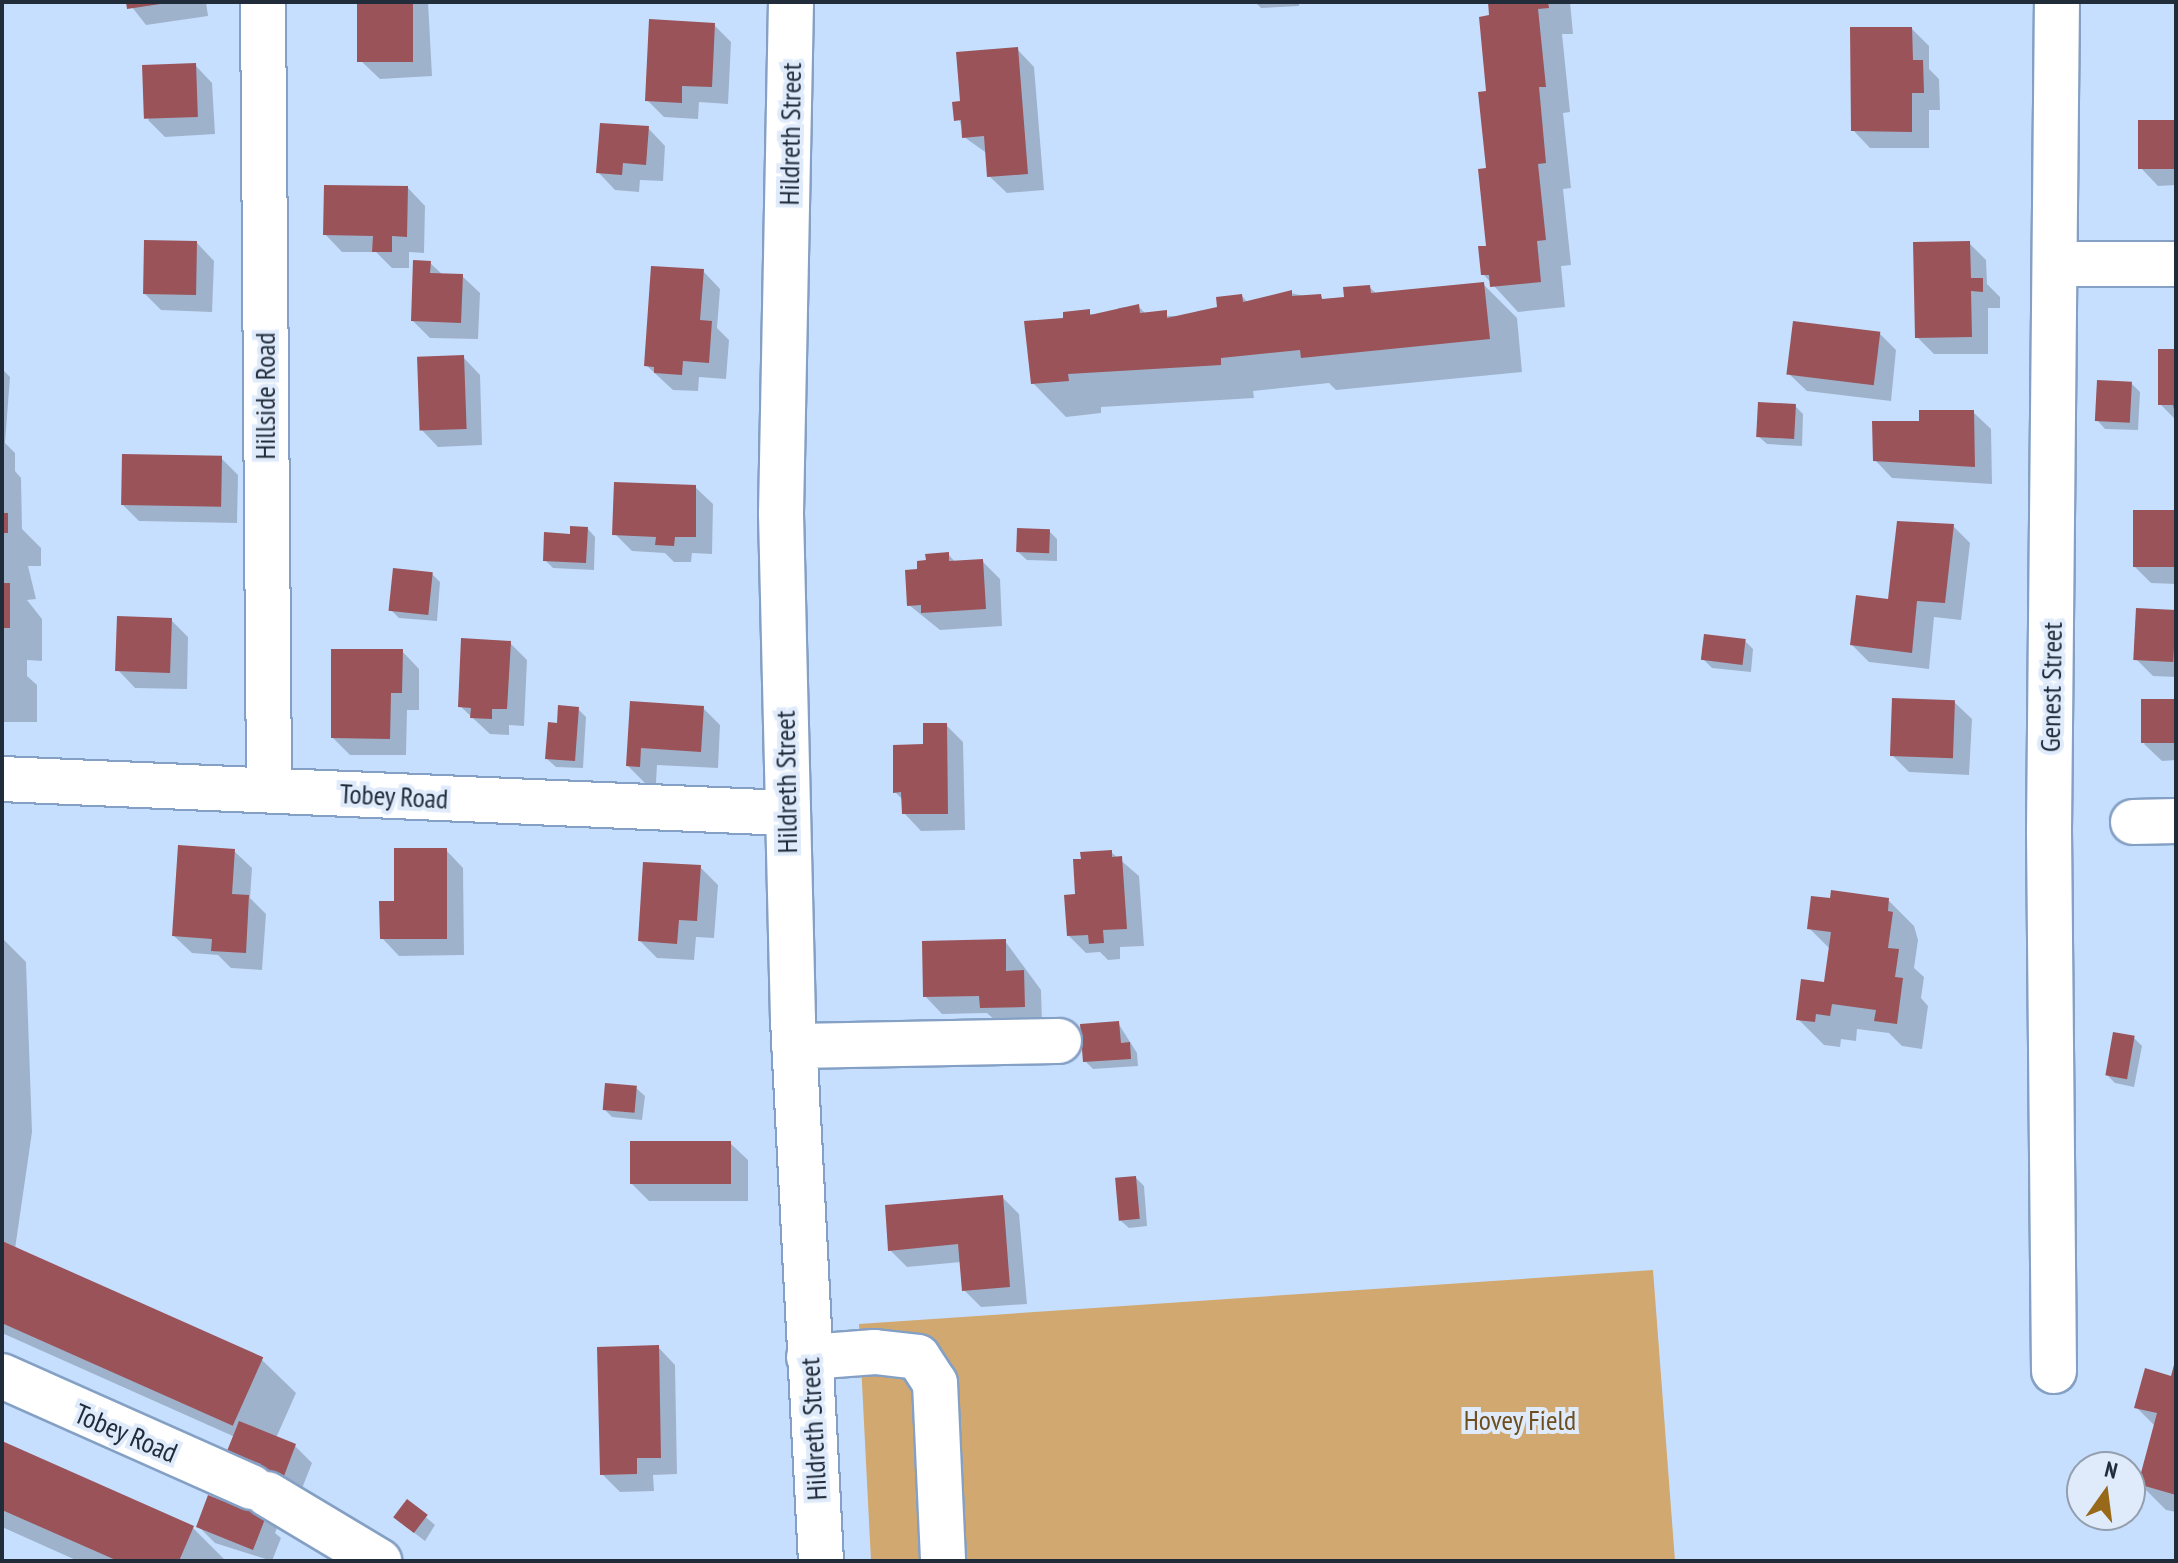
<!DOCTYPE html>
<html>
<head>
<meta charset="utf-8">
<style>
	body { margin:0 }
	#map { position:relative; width:2178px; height:1563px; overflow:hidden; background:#c7dffe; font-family:"PT Sans Narrow",sans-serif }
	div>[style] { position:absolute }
	.green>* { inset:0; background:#d1a86f }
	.shadow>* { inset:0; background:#0003 }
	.building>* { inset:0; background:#9a5359; transform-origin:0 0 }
	.roads { filter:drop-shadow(2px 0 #84a0c4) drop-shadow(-2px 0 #84a0c4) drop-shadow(0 2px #84a0c4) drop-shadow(0 -2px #84a0c4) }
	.minor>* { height:44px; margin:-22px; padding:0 22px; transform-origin:22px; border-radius:22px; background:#fff }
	span { translate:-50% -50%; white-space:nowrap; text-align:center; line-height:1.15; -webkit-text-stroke:8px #dfebfb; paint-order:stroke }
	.street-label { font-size:28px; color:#212c3b }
	.park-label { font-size:28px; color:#6d4e1f }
	.frame { position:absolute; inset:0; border:4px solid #212c3b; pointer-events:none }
	.north { position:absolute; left:2066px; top:1451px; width:80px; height:80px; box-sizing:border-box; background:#dfebfb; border:2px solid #939fae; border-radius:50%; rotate:14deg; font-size:22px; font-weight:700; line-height:32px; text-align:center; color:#212c3b }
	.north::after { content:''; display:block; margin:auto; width:28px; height:36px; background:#976919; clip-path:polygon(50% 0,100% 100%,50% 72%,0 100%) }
</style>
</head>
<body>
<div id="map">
	<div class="green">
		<div style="clip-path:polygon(1653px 1270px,1675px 1561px,871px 1561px,859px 1324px)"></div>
	</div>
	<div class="shadow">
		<div style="clip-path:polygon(128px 2px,206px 2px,208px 16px,146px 25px)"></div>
		<div style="clip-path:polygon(359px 2px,428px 2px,432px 76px,380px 79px,362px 62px)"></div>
		<div style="clip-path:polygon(1255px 2px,1299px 2px,1299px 6px,1261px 8px)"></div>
		<div style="clip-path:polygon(1490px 2px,1570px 2px,1573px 34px,1562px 34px,1570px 112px,1563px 113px,1571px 188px,1563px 189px,1571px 265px,1561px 266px,1565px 307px,1518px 312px,1483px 274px,1488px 247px)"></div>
		<div style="clip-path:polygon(714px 25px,731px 42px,728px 104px,699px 102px,698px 119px,664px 117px,647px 100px)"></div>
		<div style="clip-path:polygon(1912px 29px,1929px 46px,1929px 69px,1939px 79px,1940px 110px,1929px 110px,1929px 148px,1870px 148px,1853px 130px)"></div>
		<div style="clip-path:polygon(1017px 49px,1034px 67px,1044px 190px,1007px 193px,989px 176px,988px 154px,964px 137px,955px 104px,962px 103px)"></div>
		<div style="clip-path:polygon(195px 65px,212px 83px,215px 134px,165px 137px,148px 120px)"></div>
		<div style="clip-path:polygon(2176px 122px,2176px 185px,2158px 186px,2141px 168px)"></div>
		<div style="clip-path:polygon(648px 128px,665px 146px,663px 181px,640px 180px,639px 192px,615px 190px,598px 172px)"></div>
		<div style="clip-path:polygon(408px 188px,425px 206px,424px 253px,409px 252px,409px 268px,392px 268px,376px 252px,342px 252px,325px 234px)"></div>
		<div style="clip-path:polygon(197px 243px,214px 261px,212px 312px,161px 310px,144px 293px)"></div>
		<div style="clip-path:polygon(1969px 243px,1986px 260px,1987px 284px,2000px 297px,2000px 308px,1988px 308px,1988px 354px,1934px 354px,1917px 337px)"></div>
		<div style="clip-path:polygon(430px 263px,443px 275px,462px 276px,480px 293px,478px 339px,430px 338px,413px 321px)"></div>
		<div style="clip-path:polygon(703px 271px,720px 289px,717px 328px,729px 340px,726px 379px,699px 377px,698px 391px,673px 390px,646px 365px)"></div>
		<div style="clip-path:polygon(1483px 284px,1517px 318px,1522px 372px,1336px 390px,1329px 383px,1253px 391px,1254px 398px,1101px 407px,1101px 413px,1066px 417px,1033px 383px,1065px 314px,1119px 314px,1118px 308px,1138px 306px,1147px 315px,1197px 317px,1197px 311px,1219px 309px,1242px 296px,1248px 303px,1291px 293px,1325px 301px,1346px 299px,1369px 287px,1377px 294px)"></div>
		<div style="clip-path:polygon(1879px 333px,1896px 350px,1891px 401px,1807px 391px,1789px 374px)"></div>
		<div style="clip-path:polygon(2176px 351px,2176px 420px,2160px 404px)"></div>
		<div style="clip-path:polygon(463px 357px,480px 375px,482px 445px,438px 447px,421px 429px)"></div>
		<div style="clip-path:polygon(2px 369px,10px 377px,5px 443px,15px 453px,15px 471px,21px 478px,22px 529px,41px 548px,41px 566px,28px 566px,36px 599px,27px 600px,42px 619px,42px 661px,27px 660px,27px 676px,37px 685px,37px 722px,2px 722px)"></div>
		<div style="clip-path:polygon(2132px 384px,2140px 392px,2138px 430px,2105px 429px,2097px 420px)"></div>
		<div style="clip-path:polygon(1795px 406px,1803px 414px,1802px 446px,1767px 444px,1758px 436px)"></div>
		<div style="clip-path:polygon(1973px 412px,1991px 429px,1992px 484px,1892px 478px,1875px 460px,1921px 423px)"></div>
		<div style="clip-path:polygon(221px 458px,238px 475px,237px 523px,139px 521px,122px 504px)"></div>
		<div style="clip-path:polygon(695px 487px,713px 504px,712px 554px,692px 553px,691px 562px,674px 562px,665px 553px,632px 551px,615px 534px)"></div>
		<div style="clip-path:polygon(2176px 512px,2176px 584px,2151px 583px,2134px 566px)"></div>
		<div style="clip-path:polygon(1953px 526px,1970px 543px,1961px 620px,1934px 617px,1929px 669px,1869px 662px,1852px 645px)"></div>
		<div style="clip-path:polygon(587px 528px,595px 537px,594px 570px,553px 568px,545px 560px)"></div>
		<div style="clip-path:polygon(1049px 531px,1057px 539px,1057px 561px,1027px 560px,1018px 552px)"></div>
		<div style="clip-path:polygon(948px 554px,956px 563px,982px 561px,1000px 579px,1002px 626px,940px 630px,909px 605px,920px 571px)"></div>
		<div style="clip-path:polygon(432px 574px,440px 582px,437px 621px,399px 618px,391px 610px)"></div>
		<div style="clip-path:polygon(2176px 612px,2176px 677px,2153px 676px,2136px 659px)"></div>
		<div style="clip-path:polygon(171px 620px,188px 637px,187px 689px,135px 688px,118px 670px)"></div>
		<div style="clip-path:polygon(1745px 641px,1753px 649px,1751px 672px,1712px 668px,1704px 660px)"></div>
		<div style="clip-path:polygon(510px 643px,527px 660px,524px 726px,509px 725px,509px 735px,490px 734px,460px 706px)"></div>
		<div style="clip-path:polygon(402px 651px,419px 669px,419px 710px,407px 710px,406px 755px,350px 755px,333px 738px)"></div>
		<div style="clip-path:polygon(2176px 701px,2176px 760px,2162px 761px,2144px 744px)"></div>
		<div style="clip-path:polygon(1954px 702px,1972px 719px,1969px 775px,1909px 772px,1892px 755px)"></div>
		<div style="clip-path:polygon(632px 703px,703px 708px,720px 725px,718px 768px,657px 765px,656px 783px,645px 783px,628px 766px)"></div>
		<div style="clip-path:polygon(578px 709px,586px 717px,583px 768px,556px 767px,547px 759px,559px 725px)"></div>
		<div style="clip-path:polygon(946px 725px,963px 742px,965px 830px,921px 831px,904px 813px,903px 800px,895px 792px)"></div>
		<div style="clip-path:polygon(446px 850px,463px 868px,464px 955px,399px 956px,382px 938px,396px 903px)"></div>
		<div style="clip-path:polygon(234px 851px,252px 868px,250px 898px,266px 914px,262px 970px,231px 968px,218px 955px,192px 953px,174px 936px)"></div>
		<div style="clip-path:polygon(1111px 852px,1139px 876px,1144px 946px,1120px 947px,1120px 959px,1108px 960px,1100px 952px,1086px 953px,1069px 936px)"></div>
		<div style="clip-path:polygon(700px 867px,718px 885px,714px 938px,696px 937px,694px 960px,657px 958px,640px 941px)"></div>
		<div style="clip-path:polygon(1888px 900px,1914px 926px,1918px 940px,1914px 968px,1924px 977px,1921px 998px,1928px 1006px,1922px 1049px,1902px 1046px,1889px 1033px,1857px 1029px,1856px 1041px,1841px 1039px,1840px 1047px,1824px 1045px,1798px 1019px,1826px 984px,1830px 949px,1809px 928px)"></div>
		<div style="clip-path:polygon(2px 938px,26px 962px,32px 1132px,15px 1249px,262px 1360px,296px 1393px,276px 1438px,295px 1446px,312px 1463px,301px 1491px,293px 1488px,275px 1533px,281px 1538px,272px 1561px,215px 1543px,198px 1526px,244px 1511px,246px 1467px,229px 1450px,235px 1437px,2px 1333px)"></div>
		<div style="clip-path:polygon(1005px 941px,1041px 990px,1042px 1023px,999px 1024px,987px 1013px,942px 1014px,925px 996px)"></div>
		<div style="clip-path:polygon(1118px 1023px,1137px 1053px,1138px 1066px,1093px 1069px,1085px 1061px)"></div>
		<div style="clip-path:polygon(2134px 1038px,2142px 1046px,2134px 1087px,2115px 1083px,2106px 1074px)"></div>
		<div style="clip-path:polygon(636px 1088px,645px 1096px,642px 1120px,612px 1117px,604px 1109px)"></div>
		<div style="clip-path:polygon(730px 1143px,748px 1160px,748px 1201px,649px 1201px,632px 1184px)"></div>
		<div style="clip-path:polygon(1136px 1178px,1144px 1186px,1147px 1226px,1129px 1228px,1120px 1220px)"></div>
		<div style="clip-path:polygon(1002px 1197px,1019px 1214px,1027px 1304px,981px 1307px,964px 1290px,961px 1262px,907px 1267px,890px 1250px)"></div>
		<div style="clip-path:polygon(658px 1347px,675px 1365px,677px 1474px,653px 1475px,654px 1491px,620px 1492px,602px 1474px)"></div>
		<div style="clip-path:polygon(2176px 1365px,2176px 1512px,2166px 1510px,2140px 1484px,2155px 1426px,2136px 1407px,2172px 1378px)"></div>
		<div style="clip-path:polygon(2px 1444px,193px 1528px,226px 1561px,78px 1561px,2px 1527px)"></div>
		<div style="clip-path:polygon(408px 1502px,435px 1525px,425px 1541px,404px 1525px)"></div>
	</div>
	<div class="building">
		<div style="clip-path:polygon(126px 2px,160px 2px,160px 4px,127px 9px)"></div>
		<div style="left:357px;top:2px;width:56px;height:60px"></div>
		<div style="clip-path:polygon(1488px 2px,1548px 2px,1549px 8px,1538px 9px,1546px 87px,1539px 87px,1546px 163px,1538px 164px,1546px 240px,1537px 241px,1541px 282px,1490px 287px,1489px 275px,1481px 275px,1478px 246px,1486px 246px,1478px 169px,1486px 168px,1478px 92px,1486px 91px,1479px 17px,1489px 15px)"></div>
		<div style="clip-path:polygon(649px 19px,715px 23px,712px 87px,682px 86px,682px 103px,645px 101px)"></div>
		<div style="clip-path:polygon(1850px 27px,1912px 27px,1913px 60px,1923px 60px,1924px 93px,1912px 93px,1912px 132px,1851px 131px)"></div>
		<div style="clip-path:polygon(1018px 47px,1028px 174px,987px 177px,984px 136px,962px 138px,961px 120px,954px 121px,952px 102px,960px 101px,956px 52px)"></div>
		<div style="left:196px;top:63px;width:54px;height:54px;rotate:88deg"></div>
		<div style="left:2138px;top:120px;width:38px;height:49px"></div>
		<div style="clip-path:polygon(600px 123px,649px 126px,646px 165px,623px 163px,622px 175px,596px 173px)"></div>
		<div style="clip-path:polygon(324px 185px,408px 186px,407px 237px,392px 236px,392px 252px,372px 252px,373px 236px,323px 235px)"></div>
		<div style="left:144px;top:240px;width:53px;height:54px;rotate:1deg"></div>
		<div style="clip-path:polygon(1970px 241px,1971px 278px,1983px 278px,1983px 292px,1971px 291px,1972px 337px,1915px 338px,1913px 242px)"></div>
		<div style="clip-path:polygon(413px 260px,431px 261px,430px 273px,463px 274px,461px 323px,411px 321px)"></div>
		<div style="clip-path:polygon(651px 266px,704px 269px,700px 320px,712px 321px,709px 363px,683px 361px,682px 375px,654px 373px,654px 367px,644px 366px)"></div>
		<div style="clip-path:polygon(1484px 282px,1490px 339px,1301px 358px,1300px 350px,1221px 358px,1221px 365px,1068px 374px,1069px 381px,1031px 384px,1024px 321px,1063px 318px,1063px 312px,1090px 309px,1090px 315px,1139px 304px,1140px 313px,1167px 310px,1167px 318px,1217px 307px,1216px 297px,1242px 294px,1243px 302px,1292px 290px,1292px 296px,1321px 294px,1322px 299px,1344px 297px,1343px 287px,1370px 285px,1371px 293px)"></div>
		<div style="left:1793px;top:321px;width:88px;height:54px;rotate:7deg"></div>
		<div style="clip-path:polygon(2158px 349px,2176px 349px,2176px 418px,2173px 405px,2158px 405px)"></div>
		<div style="left:464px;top:355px;width:74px;height:47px;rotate:88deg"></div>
		<div style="left:2097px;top:380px;width:35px;height:41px;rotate:3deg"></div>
		<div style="left:1758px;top:402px;width:38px;height:35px;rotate:3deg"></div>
		<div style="clip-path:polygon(1919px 410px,1974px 410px,1975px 467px,1873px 461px,1872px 421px,1919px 421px)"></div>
		<div style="left:122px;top:454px;width:100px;height:51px;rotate:1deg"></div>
		<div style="clip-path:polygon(614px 482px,696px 485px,696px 537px,675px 537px,674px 546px,655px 545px,656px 537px,612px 535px)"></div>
		<div style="left:2133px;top:510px;width:43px;height:57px"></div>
		<div style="left:2px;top:513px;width:6px;height:20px"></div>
		<div style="clip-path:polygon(1897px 521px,1954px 524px,1945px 603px,1917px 601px,1912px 653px,1850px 645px,1856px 595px,1888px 599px)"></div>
		<div style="clip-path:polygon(570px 526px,588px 527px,586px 563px,543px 561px,544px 532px,570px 534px)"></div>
		<div style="left:1017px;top:528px;width:33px;height:24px;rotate:2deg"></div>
		<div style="clip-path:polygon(949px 552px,949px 561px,983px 559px,986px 609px,921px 613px,921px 605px,907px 606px,905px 570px,917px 569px,917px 561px,926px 560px,925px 554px)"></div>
		<div style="left:393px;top:568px;width:40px;height:43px;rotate:6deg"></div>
		<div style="left:2px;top:583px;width:8px;height:45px"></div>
		<div style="left:2136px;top:608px;width:40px;height:52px;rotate:3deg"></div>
		<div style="left:117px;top:616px;width:55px;height:55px;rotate:2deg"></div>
		<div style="left:1704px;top:634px;width:42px;height:26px;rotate:7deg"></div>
		<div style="clip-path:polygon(461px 638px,511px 641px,507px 709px,492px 709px,492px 719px,470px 718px,471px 708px,458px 707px)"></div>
		<div style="clip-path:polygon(331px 649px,403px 649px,402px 693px,391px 693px,390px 739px,331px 738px)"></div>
		<div style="left:1892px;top:698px;width:63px;height:58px;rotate:2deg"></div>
		<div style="left:2176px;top:699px;width:44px;height:35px;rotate:90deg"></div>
		<div style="clip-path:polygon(630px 701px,704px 706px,701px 752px,641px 748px,640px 767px,626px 766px)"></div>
		<div style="clip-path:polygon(558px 705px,579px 707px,575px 761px,545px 759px,548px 722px,557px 723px)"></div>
		<div style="clip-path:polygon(923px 723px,947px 723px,948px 814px,902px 814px,901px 792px,893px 793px,893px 745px,923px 744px)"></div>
		<div style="clip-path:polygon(178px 845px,235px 849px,232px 894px,249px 895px,246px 953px,211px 951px,212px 939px,172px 936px)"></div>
		<div style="clip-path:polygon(394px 848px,447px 848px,447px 939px,380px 939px,379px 901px,394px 901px)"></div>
		<div style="clip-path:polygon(1112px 850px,1112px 857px,1122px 856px,1127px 929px,1103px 930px,1104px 943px,1089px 944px,1088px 935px,1067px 936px,1064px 895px,1075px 894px,1073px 859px,1081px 859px,1080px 852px)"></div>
		<div style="clip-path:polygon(643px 862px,701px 865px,697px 921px,679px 920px,677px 944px,638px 941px)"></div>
		<div style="clip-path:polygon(1831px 890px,1889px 898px,1888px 911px,1893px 912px,1888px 948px,1899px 949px,1895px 977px,1903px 978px,1897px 1024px,1874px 1021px,1876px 1010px,1832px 1004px,1830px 1016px,1816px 1014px,1815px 1022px,1796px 1020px,1801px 979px,1824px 982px,1831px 932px,1807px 929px,1811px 896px,1830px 898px)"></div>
		<div style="clip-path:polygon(1006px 939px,1006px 971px,1024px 970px,1025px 1007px,980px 1008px,979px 996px,923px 997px,922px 941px)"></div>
		<div style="clip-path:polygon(1119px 1021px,1121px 1043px,1130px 1042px,1131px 1059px,1083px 1062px,1080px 1024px)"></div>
		<div style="left:2113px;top:1032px;width:22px;height:44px;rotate:10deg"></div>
		<div style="left:605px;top:1083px;width:32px;height:27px;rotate:5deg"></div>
		<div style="left:731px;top:1141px;width:43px;height:101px;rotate:90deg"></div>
		<div style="left:1136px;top:1176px;width:43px;height:21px;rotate:85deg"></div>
		<div style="clip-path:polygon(1003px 1195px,1010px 1287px,962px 1291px,958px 1244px,888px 1251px,885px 1205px)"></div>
		<div style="left:2px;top:1241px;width:286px;height:75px;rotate:24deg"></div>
		<div style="clip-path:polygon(659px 1345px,661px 1458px,637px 1458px,637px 1474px,600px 1475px,597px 1347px)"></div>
		<div style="clip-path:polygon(2175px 1361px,2176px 1361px,2176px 1495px,2138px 1484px,2157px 1413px,2134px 1408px,2145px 1368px,2171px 1376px)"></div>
		<div style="clip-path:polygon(239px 1421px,296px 1444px,284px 1476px,275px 1472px,258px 1517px,265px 1519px,253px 1550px,196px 1527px,208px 1495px,243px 1509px,261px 1464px,227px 1451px)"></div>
		<div style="clip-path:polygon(2px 1441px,194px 1526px,179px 1561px,118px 1561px,2px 1510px)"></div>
		<div style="left:407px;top:1499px;width:26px;height:23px;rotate:37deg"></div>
	</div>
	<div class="roads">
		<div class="minor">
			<div style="left:263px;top:2px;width:788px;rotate:89.56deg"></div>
			<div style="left:791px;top:2px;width:512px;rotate:91.12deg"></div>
			<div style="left:781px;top:514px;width:506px;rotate:88.64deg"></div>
			<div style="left:793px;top:1020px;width:542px;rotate:87.04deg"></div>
			<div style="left:2057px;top:264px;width:119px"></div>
			<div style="left:2px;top:779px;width:786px;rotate:2.48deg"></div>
			<div style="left:2133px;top:822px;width:43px;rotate:-1.3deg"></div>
			<div style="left:794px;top:1046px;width:265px;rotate:-1.1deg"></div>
			<div style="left:809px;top:1357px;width:66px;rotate:-4.3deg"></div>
			<div style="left:875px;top:1352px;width:43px;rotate:6.6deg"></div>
			<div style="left:918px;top:1357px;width:31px;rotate:57deg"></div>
			<div style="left:935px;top:1383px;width:178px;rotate:87.4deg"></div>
			<div style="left:2054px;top:1371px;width:540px;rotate:-90.53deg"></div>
			<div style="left:2049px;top:831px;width:829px;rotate:-89.45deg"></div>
			<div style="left:2px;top:1376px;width:273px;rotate:24deg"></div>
			<div style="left:267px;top:1494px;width:131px;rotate:30.9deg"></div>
		</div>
	</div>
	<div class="street-label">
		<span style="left:790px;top:134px;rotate:-89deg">Hildreth Street</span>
		<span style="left:265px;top:396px;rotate:-90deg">Hillside Road</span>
		<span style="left:2051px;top:687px;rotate:-89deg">Genest Street</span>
		<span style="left:786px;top:782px;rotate:-91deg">Hildreth Street</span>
		<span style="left:394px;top:796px;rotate:3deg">Tobey Road</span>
		<span style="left:813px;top:1429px;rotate:-93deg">Hildreth Street</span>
		<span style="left:126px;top:1433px;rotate:23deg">Tobey Road</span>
	</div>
	<div class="park-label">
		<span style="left:1520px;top:1420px">Hovey Field</span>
	</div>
	<div class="frame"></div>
	<div class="north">N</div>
</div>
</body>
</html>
